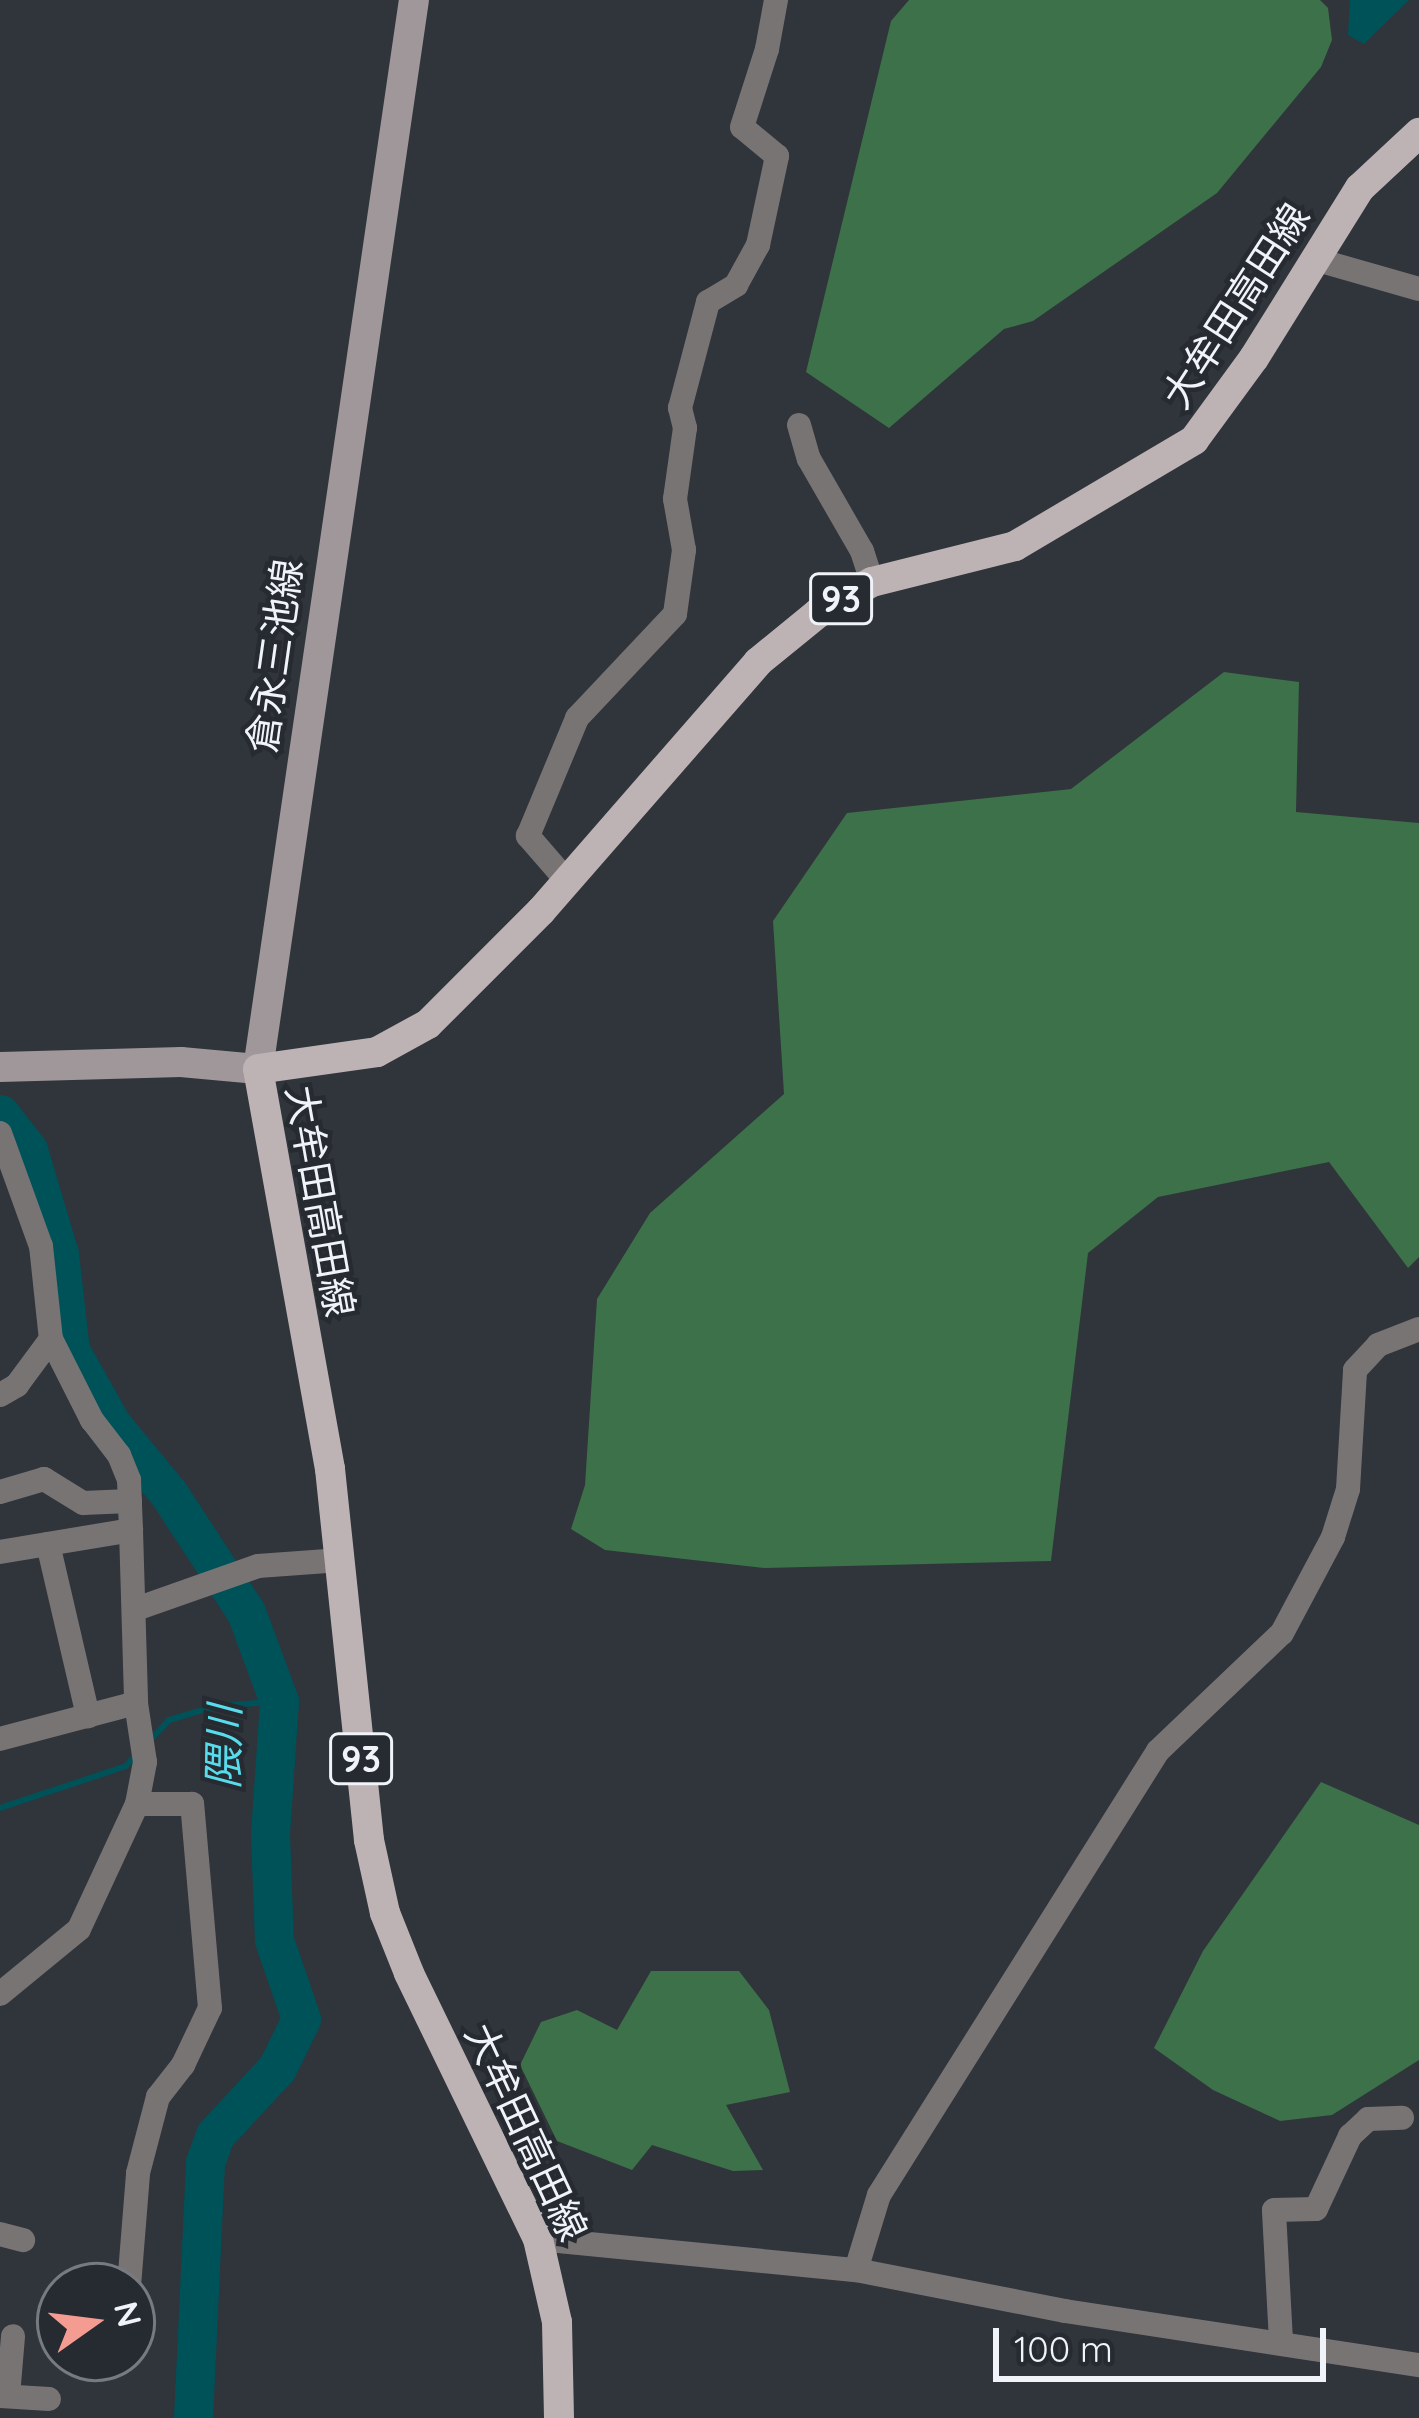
<!DOCTYPE html>
<html>
<head>
<meta charset="utf-8">
<style>
	body { margin:0 }
	#map { position:relative; width:1419px; height:2418px; overflow:hidden; background:#30343b; font-family:Quicksand,"Noto Sans JP",sans-serif }
	div>[style] { position:absolute }
	.forest>* { inset:0; background:#3d7149 }
	.water>* { inset:0; background:#005259 }
	.stream>* { height:6px; margin:-3px; padding:0 3px; transform-origin:3px; border-radius:3px; background:#005259 }
	.river>* { height:39px; margin:-19.5px; padding:0 19.5px; transform-origin:19.5px; border-radius:19.5px; background:#005259 }
	.minor>* { height:24px; margin:-12px; padding:0 12px; transform-origin:12px; border-radius:12px; background:#797474 }
	.secondary>* { height:30px; margin:-15px; padding:0 15px; transform-origin:15px; border-radius:15px; background:#9f9799 }
	.primary>* { height:30px; margin:-15px; padding:0 15px; transform-origin:15px; border-radius:15px; background:#bdb3b5 }
	span { translate:-50% -50%; white-space:nowrap; text-align:center; line-height:1.15; -webkit-text-stroke:9px #262a31; paint-order:stroke }
	.shield-label span { padding:3px 9px; background:#262a31; border:3px solid; border-radius:9px; -webkit-text-stroke-width:0 }
	.shield-label { font-size:36px; color:#f0f3f8; font-weight:700 }
	.street-label { font-size:39px; color:#f0f3f8 }
	.water-label { font-size:42px; color:#58dceb; font-style:italic }
	.north { position:absolute; left:36px; top:2262px; width:120px; height:120px; box-sizing:border-box; background:#262a31; border:3px solid #777a81; border-radius:50%; rotate:76deg; font-size:33px; font-weight:700; line-height:48px; text-align:center; color:#f0f3f8 }
	.north::after { content:''; display:block; margin:auto; width:42px; height:54px; background:#f59c92; clip-path:polygon(50% 0,100% 100%,50% 72%,0 100%) }
	.scale { position:absolute; left:993px; top:2328px; width:333px; height:54px; box-sizing:border-box; border:6px solid #f0f3f8; border-top:0; padding-left:15px; font-size:36px; line-height:42px; white-space:nowrap; color:#f0f3f8; -webkit-text-stroke:9px #262a31; paint-order:stroke }
</style>
</head>
<body>
<div id="map">
	<div class="forest">
		<div style="clip-path:polygon(909px 0,1320px 0,1328px 8px,1332px 40px,1321px 67px,1217px 193px,1033px 321px,1004px 329px,889px 428px,806px 372px,891px 21px)"></div>
		<div style="clip-path:polygon(1224px 672px,1299px 682px,1296px 812px,1419px 823px,1419px 1257px,1408px 1268px,1329px 1162px,1158px 1197px,1088px 1253px,1051px 1561px,765px 1568px,605px 1550px,571px 1529px,585px 1485px,597px 1299px,650px 1213px,784px 1094px,773px 921px,847px 813px,1071px 789px)"></div>
		<div style="clip-path:polygon(1321px 1782px,1419px 1825px,1419px 2060px,1332px 2115px,1280px 2121px,1213px 2090px,1154px 2048px,1203px 1951px)"></div>
		<div style="clip-path:polygon(651px 1971px,739px 1971px,769px 2010px,790px 2092px,726px 2105px,763px 2170px,733px 2171px,652px 2145px,632px 2170px,557px 2141px,520px 2065px,541px 2022px,577px 2010px,617px 2030px)"></div>
	</div>
	<div class="water">
		<div style="clip-path:polygon(1350px 0,1409px 0,1364px 44px,1348px 35px)"></div>
	</div>
	<div class="stream">
		<div style="left:148px;top:1742px;width:30px;rotate:-46deg"></div>
		<div style="left:169px;top:1720px;width:46px;rotate:-16.5deg"></div>
		<div style="left:213px;top:1707px;width:66px;rotate:-5.2deg"></div>
		<div style="left:0;top:1808px;width:133px;rotate:-18.4deg"></div>
		<div style="left:126px;top:1766px;width:13px;rotate:-48deg"></div>
	</div>
	<div class="river">
		<div style="left:0;top:1114px;width:46px;rotate:52.1deg"></div>
		<div style="left:28px;top:1150px;width:109px;rotate:73.4deg"></div>
		<div style="left:59px;top:1254px;width:97px;rotate:83.5deg"></div>
		<div style="left:70px;top:1350px;width:86px;rotate:60.8deg"></div>
		<div style="left:112px;top:1425px;width:89px;rotate:50.4deg"></div>
		<div style="left:169px;top:1494px;width:141px;rotate:56.9deg"></div>
		<div style="left:246px;top:1612px;width:95px;rotate:69.7deg"></div>
		<div style="left:279px;top:1701px;width:132px;rotate:93.9deg"></div>
		<div style="left:270px;top:1833px;width:107px;rotate:87.9deg"></div>
		<div style="left:274px;top:1940px;width:83px;rotate:71.1deg"></div>
		<div style="left:301px;top:2019px;width:55px;rotate:116.1deg"></div>
		<div style="left:277px;top:2068px;width:91px;rotate:132.8deg"></div>
		<div style="left:215px;top:2135px;width:30px;rotate:110deg"></div>
		<div style="left:205px;top:2163px;width:255px;rotate:92.7deg"></div>
	</div>
	<div class="minor">
		<div style="left:1314px;top:259px;width:109px;rotate:15.9deg"></div>
		<div style="left:799px;top:425px;width:35px;rotate:74deg"></div>
		<div style="left:809px;top:459px;width:106px;rotate:60.1deg"></div>
		<div style="left:862px;top:551px;width:33px;rotate:72deg"></div>
		<div style="left:567px;top:881px;width:60px;rotate:-130.9deg"></div>
		<div style="left:528px;top:836px;width:128px;rotate:-67.4deg"></div>
		<div style="left:577px;top:718px;width:143px;rotate:-46.7deg"></div>
		<div style="left:675px;top:614px;width:65px;rotate:-82deg"></div>
		<div style="left:684px;top:550px;width:52px;rotate:-100deg"></div>
		<div style="left:675px;top:499px;width:72px;rotate:-82deg"></div>
		<div style="left:685px;top:428px;width:21px;rotate:-104deg"></div>
		<div style="left:680px;top:408px;width:110px;rotate:-75.2deg"></div>
		<div style="left:708px;top:302px;width:33px;rotate:-31deg"></div>
		<div style="left:736px;top:285px;width:46px;rotate:-61.2deg"></div>
		<div style="left:758px;top:245px;width:91px;rotate:-77.9deg"></div>
		<div style="left:777px;top:156px;width:45px;rotate:-140.4deg"></div>
		<div style="left:742px;top:127px;width:82px;rotate:-72.2deg"></div>
		<div style="left:767px;top:49px;width:50px;rotate:-79.6deg"></div>
		<div style="left:0;top:1133px;width:120px;rotate:70.1deg"></div>
		<div style="left:41px;top:1246px;width:94px;rotate:83.9deg"></div>
		<div style="left:51px;top:1339px;width:91px;rotate:63.2deg"></div>
		<div style="left:92px;top:1420px;width:44px;rotate:52.4deg"></div>
		<div style="left:119px;top:1455px;width:27px;rotate:68deg"></div>
		<div style="left:129px;top:1480px;width:50px;rotate:87.7deg"></div>
		<div style="left:0;top:1395px;width:20px;rotate:-30deg"></div>
		<div style="left:17px;top:1385px;width:57px;rotate:-53.5deg"></div>
		<div style="left:0;top:1492px;width:46px;rotate:-16.5deg"></div>
		<div style="left:44px;top:1479px;width:46px;rotate:31.6deg"></div>
		<div style="left:83px;top:1503px;width:47px;rotate:-2.4deg"></div>
		<div style="left:48px;top:1544px;width:177px;rotate:76.9deg"></div>
		<div style="left:0;top:1552px;width:133px;rotate:-9.5deg"></div>
		<div style="left:131px;top:1530px;width:173px;rotate:88.3deg"></div>
		<div style="left:136px;top:1703px;width:141px;rotate:165.2deg"></div>
		<div style="left:136px;top:1609px;width:129px;rotate:-19.4deg"></div>
		<div style="left:258px;top:1566px;width:83px;rotate:-4.1deg"></div>
		<div style="left:0;top:1994px;width:102px;rotate:-39.4deg"></div>
		<div style="left:79px;top:1929px;width:138px;rotate:-65.1deg"></div>
		<div style="left:137px;top:1804px;width:43px;rotate:-79.2deg"></div>
		<div style="left:145px;top:1762px;width:60px;rotate:-98.7deg"></div>
		<div style="left:0;top:2234px;width:24px;rotate:15deg"></div>
		<div style="left:538px;top:2239px;width:320px;rotate:5.6deg"></div>
		<div style="left:856px;top:2270px;width:213px;rotate:11.1deg"></div>
		<div style="left:1065px;top:2311px;width:358px;rotate:8.7deg"></div>
		<div style="left:856px;top:2270px;width:78px;rotate:-73deg"></div>
		<div style="left:879px;top:2195px;width:524px;rotate:-57.86deg"></div>
		<div style="left:1158px;top:1751px;width:171px;rotate:-43.6deg"></div>
		<div style="left:1282px;top:1633px;width:109px;rotate:-62deg"></div>
		<div style="left:1333px;top:1537px;width:50px;rotate:-72.6deg"></div>
		<div style="left:1348px;top:1489px;width:119px;rotate:-86.6deg"></div>
		<div style="left:1355px;top:1370px;width:34px;rotate:-47deg"></div>
		<div style="left:1378px;top:1345px;width:44px;rotate:-21.3deg"></div>
		<div style="left:129px;top:2286px;width:113px;rotate:-85.4deg"></div>
		<div style="left:138px;top:2173px;width:79px;rotate:-75.3deg"></div>
		<div style="left:158px;top:2097px;width:41px;rotate:-52deg"></div>
		<div style="left:183px;top:2065px;width:63px;rotate:-64.7deg"></div>
		<div style="left:210px;top:2008px;width:205px;rotate:-95deg"></div>
		<div style="left:192px;top:1804px;width:55px;rotate:180deg"></div>
		<div style="left:1281px;top:2341px;width:131px;rotate:-93.1deg"></div>
		<div style="left:1274px;top:2210px;width:42px;rotate:-1.4deg"></div>
		<div style="left:1316px;top:2209px;width:81px;rotate:-65deg"></div>
		<div style="left:1350px;top:2136px;width:25px;rotate:-43deg"></div>
		<div style="left:1368px;top:2119px;width:34px;rotate:-2deg"></div>
		<div style="left:0;top:2396px;width:49px;rotate:3.5deg"></div>
		<div style="left:8px;top:2396px;width:60px;rotate:-85.2deg"></div>
	</div>
	<div class="secondary">
		<div style="left:0;top:1067px;width:181px;rotate:-1.6deg"></div>
		<div style="left:181px;top:1062px;width:77px;rotate:5.2deg"></div>
		<div style="left:258px;top:1069px;width:1080px;rotate:-81.7deg"></div>
	</div>
	<div class="primary">
		<div style="left:559px;top:2418px;width:96px;rotate:-91.2deg"></div>
		<div style="left:557px;top:2322px;width:85px;rotate:-102.9deg"></div>
		<div style="left:538px;top:2239px;width:296px;rotate:-115.9deg"></div>
		<div style="left:409px;top:1973px;width:65px;rotate:-111.8deg"></div>
		<div style="left:385px;top:1913px;width:75px;rotate:-102.4deg"></div>
		<div style="left:369px;top:1840px;width:373px;rotate:-96deg"></div>
		<div style="left:330px;top:1469px;width:406px;rotate:-100.2deg"></div>
		<div style="left:258px;top:1069px;width:120px;rotate:-8.1deg"></div>
		<div style="left:377px;top:1052px;width:58px;rotate:-28.8deg"></div>
		<div style="left:428px;top:1024px;width:160px;rotate:-45deg"></div>
		<div style="left:541px;top:911px;width:330px;rotate:-48.9deg"></div>
		<div style="left:758px;top:662px;width:77px;rotate:-39.2deg"></div>
		<div style="left:818px;top:613px;width:62px;rotate:-29.9deg"></div>
		<div style="left:872px;top:582px;width:147px;rotate:-14.1deg"></div>
		<div style="left:1015px;top:546px;width:208px;rotate:-30.6deg"></div>
		<div style="left:1194px;top:440px;width:102px;rotate:-53.8deg"></div>
		<div style="left:1254px;top:358px;width:200px;rotate:-58.1deg"></div>
		<div style="left:1360px;top:188px;width:81px;rotate:-43deg"></div>
	</div>
	<div class="shield-label">
		<span style="left:841px;top:599px">93</span>
		<span style="left:361px;top:1759px">93</span>
	</div>
	<div class="street-label">
		<span style="left:1236px;top:306px;rotate:-57deg">大牟田高田線</span>
		<span style="left:275px;top:656px;rotate:-82deg">倉永三池線</span>
		<span style="left:320px;top:1201px;rotate:80deg">大牟田高田線</span>
		<span style="left:526px;top:2132px;rotate:65deg">大牟田高田線</span>
	</div>
	<div class="water-label">
		<span style="left:224px;top:1747px;rotate:-89deg">隈川</span>
	</div>
	<div class="north">N</div>
	<div class="scale">100 m</div>
</div>
</body>
</html>
